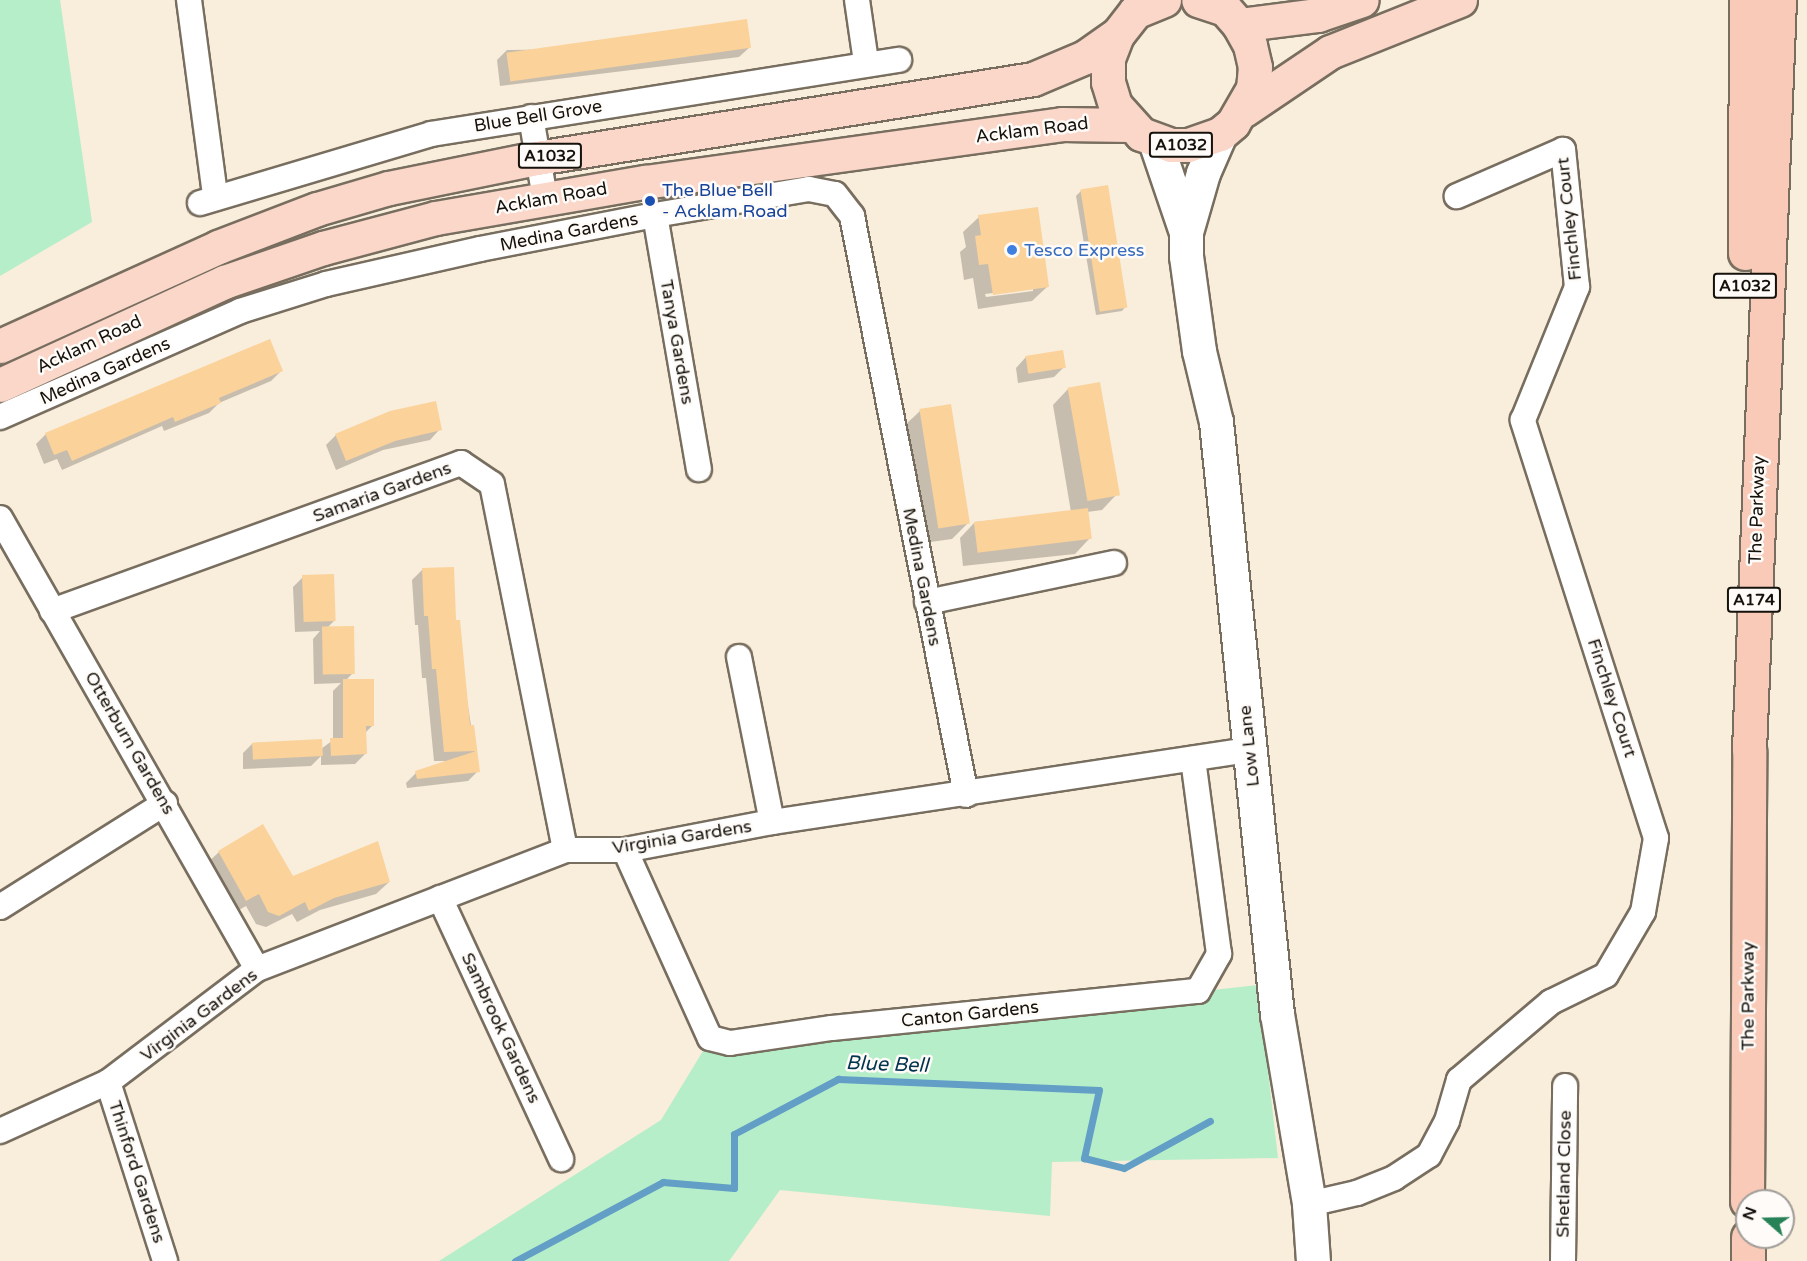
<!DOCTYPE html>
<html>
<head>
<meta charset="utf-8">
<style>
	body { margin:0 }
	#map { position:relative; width:1807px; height:1261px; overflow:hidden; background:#f9eddb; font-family:"Varela Round",sans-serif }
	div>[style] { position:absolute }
	.green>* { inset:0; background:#b5eec9 }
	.shadow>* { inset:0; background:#0003 }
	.stream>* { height:7px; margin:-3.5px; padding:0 3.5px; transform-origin:3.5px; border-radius:3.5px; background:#629ec5 }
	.building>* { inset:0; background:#fad29a; transform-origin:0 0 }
	.roads { filter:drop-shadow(2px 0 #786e5f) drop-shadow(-2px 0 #786e5f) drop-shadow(0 2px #786e5f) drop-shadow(0 -2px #786e5f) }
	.minor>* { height:24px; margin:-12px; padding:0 12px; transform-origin:12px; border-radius:12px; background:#fff }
	.secondary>* { height:33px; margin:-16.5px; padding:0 16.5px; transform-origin:16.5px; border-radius:16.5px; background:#fff }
	.primary>* { height:33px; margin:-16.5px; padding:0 16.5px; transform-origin:16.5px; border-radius:16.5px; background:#fad7c9 }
	.trunk>* { height:33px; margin:-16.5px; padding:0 16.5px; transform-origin:16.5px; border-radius:16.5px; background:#f8cab7 }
	.dots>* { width:16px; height:16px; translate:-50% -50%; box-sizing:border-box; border:3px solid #fefbf8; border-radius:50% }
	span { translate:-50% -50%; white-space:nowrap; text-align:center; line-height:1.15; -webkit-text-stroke:5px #fefbf8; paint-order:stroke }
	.shield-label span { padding:2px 4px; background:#fefbf8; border:2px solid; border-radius:4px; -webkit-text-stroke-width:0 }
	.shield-label { font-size:16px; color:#15110b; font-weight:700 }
	.street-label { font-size:18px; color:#15110b }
	.transit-label { font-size:18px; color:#164399 }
	.left { translate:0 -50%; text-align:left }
	.shop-label { font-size:18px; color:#366cbe }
	.water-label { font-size:20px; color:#00334d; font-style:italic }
	.north { position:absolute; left:1735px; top:1189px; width:60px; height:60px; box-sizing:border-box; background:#fefbf8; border:2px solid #a19d99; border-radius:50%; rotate:290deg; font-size:16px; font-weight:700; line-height:24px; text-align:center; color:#15110b }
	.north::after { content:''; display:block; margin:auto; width:21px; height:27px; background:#288258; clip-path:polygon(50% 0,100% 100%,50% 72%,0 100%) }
</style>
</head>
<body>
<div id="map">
	<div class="green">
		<div style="clip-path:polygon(0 0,60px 0,92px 222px,0 276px)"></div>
		<div style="clip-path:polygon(1258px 985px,1278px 1158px,1052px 1162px,1050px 1216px,780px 1190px,729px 1261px,439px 1261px,661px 1120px,703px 1051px,741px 1053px,831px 1032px)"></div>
	</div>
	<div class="shadow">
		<div style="clip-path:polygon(750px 47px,739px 57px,500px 86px,497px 60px,507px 50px)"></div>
		<div style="clip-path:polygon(1081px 191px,1126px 306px,1122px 311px,1096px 315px,1076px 196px)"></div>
		<div style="clip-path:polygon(evenodd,979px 217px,1048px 286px,1032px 301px,978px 309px,973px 278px,964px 280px,960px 252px,966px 247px,963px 232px,979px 217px,1033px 288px,1033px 291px,986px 297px,985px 294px,1033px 288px)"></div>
		<div style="clip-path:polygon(1026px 357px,1064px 367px,1054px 377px,1018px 383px,1016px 368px)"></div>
		<div style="clip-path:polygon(281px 371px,271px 381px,219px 403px,209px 413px,164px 431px,162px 426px,62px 470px,57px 459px,44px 464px,36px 444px,46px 434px)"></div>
		<div style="clip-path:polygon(1068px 389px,1117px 494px,1102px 510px,1087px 512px,1090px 538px,1075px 554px,963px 566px,960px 538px,975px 522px,1071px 512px,1053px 405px)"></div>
		<div style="clip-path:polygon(920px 411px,968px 523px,952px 539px,923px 543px,904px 426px)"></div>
		<div style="clip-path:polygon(440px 429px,430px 440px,383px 450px,336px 470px,326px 445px,336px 435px)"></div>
		<div style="clip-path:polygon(422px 570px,455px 621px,478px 771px,468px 781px,407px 788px,406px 783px,416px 773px,449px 761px,434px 761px,426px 678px,422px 678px,418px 625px,415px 625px,412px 580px)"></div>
		<div style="clip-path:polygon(303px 577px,334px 621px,327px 628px,353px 673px,345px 681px,373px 725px,365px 733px,365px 754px,355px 764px,321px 765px,321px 756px,311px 766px,243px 769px,243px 753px,253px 743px,321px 749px,333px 740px,333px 691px,341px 683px,314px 684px,313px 639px,320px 631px,295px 632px,293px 587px)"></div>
		<div style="clip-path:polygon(219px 852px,292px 878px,389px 882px,376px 894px,320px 910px,297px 922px,292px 914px,266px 927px,256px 924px,246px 906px,234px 913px,206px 864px)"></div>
	</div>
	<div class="stream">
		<div style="left:515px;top:1261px;width:168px;rotate:-28.1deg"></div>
		<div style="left:663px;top:1182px;width:71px;rotate:4.8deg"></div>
		<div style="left:734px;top:1188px;width:54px;rotate:-90deg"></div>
		<div style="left:734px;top:1134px;width:118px;rotate:-27.9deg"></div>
		<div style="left:838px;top:1079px;width:261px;rotate:2.4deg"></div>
		<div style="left:1099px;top:1090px;width:70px;rotate:102.4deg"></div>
		<div style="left:1084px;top:1158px;width:41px;rotate:14deg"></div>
		<div style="left:1124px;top:1168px;width:98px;rotate:-28.7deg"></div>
	</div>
	<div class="building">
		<div style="left:747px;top:19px;width:29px;height:243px;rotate:82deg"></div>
		<div style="left:1108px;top:185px;width:124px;height:28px;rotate:81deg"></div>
		<div style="clip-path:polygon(1038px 207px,1049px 287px,993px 295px,988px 264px,979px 265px,975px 236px,981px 235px,978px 215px)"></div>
		<div style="clip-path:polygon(270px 339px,283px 371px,219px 398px,221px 403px,175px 422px,173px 417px,72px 461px,67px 450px,54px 455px,45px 433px)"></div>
		<div style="left:1063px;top:350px;width:18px;height:38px;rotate:81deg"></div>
		<div style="left:1100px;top:382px;width:115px;height:33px;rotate:80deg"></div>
		<div style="clip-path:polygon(436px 401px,442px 430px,395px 441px,346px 461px,335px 434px,390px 411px)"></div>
		<div style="left:951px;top:404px;width:121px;height:32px;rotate:81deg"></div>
		<div style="left:1088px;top:508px;width:31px;height:115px;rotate:83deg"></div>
		<div style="clip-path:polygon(454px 567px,456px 620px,460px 620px,470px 725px,474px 725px,480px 772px,417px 779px,415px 771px,476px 751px,444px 752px,436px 669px,432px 669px,428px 616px,424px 616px,422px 568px)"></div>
		<div style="left:334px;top:574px;width:47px;height:32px;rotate:88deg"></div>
		<div style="left:354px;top:626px;width:48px;height:32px;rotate:89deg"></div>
		<div style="clip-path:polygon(343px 679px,374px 679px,374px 726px,366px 726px,367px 754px,331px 756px,330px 738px,343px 738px)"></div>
		<div style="left:322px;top:739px;width:17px;height:70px;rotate:87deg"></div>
		<div style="clip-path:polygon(263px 824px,293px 876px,378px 841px,390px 882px,334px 898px,309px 911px,305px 902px,279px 916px,268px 912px,259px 894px,246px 901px,218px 851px)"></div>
	</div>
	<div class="roads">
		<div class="minor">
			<div style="left:189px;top:0;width:198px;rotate:82.4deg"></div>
			<div style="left:857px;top:0;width:63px;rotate:81.7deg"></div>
			<div style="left:531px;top:117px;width:82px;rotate:80.2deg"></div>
			<div style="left:200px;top:203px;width:241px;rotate:-16.6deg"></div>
			<div style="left:431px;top:134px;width:474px;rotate:-9deg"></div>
			<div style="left:655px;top:215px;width:258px;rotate:80.2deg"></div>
			<div style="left:0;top:417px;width:262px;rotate:-23.8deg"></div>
			<div style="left:240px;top:311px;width:90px;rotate:-17.4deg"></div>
			<div style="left:326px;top:284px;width:158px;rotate:-12.8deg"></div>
			<div style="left:480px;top:249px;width:178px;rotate:-11deg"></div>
			<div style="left:655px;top:215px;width:156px;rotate:-9.6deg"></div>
			<div style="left:809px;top:189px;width:26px;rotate:11deg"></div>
			<div style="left:835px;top:194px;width:28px;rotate:52deg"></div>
			<div style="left:852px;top:216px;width:590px;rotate:78.86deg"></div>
			<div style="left:0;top:518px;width:519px;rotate:60.32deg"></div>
			<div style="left:927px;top:602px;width:191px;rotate:-11.8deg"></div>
			<div style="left:52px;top:611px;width:435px;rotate:-19.9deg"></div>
			<div style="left:461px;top:463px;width:37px;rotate:34deg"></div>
			<div style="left:492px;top:484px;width:373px;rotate:78.7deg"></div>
			<div style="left:739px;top:657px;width:168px;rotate:78.7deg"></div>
			<div style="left:625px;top:850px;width:206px;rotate:65.7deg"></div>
			<div style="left:710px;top:1038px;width:21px;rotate:14deg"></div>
			<div style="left:730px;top:1043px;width:103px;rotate:-8.4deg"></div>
			<div style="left:832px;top:1028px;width:368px;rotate:-5.8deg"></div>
			<div style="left:1198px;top:991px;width:43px;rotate:-60.4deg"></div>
			<div style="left:1219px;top:954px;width:197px;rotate:-97.6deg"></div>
			<div style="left:440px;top:898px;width:288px;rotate:65.1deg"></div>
			<div style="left:0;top:907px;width:195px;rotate:-32.2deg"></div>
			<div style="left:108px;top:1082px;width:188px;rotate:72.3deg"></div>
			<div style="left:0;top:1131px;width:119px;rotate:-24.4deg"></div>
			<div style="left:108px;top:1082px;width:187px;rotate:-37.2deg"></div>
			<div style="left:257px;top:969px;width:330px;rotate:-21.1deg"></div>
			<div style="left:565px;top:850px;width:60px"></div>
			<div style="left:625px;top:850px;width:150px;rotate:-10.8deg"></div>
			<div style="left:772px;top:822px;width:482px;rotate:-8.6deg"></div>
			<div style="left:1309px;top:1204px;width:49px;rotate:-12.9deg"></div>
			<div style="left:1357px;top:1193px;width:40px;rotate:-22deg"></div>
			<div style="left:1394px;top:1178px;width:42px;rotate:-33.3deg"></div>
			<div style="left:1429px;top:1155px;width:38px;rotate:-62deg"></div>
			<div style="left:1447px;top:1121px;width:43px;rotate:-73.7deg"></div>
			<div style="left:1459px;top:1080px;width:121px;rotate:-40.3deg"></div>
			<div style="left:1551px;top:1002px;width:61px;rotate:-26.1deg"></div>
			<div style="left:1606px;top:975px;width:73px;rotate:-59.6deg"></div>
			<div style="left:1643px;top:912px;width:75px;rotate:-80deg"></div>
			<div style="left:1656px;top:838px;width:439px;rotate:-107.7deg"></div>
			<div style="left:1523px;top:420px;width:144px;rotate:-67.9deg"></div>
			<div style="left:1577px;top:287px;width:138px;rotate:-95.8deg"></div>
			<div style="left:1563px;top:150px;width:116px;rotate:156.5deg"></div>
			<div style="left:1563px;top:1261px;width:175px;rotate:-89.3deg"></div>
		</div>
		<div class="secondary">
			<div style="left:1220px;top:134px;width:43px;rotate:113.6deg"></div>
			<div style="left:1203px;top:173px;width:61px;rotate:106.1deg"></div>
			<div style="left:1186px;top:232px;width:24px;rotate:90deg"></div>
			<div style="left:1186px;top:256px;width:96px;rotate:82.2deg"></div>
			<div style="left:1199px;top:351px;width:73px;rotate:76.5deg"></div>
			<div style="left:1216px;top:422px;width:595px;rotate:84.12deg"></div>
			<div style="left:1277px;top:1014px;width:193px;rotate:80.4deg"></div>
			<div style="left:1309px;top:1204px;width:57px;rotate:86deg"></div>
			<div style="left:1155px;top:141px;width:96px;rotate:71.2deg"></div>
		</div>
		<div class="primary">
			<div style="left:1164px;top:0;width:31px;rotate:158deg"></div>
			<div style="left:1135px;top:12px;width:29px;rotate:128deg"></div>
			<div style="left:1117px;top:35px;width:25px;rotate:111deg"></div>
			<div style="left:1108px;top:58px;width:24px;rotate:90deg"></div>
			<div style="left:1108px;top:82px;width:24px;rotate:73deg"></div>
			<div style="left:1115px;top:105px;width:39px;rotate:48deg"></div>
			<div style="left:1141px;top:134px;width:32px;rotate:20deg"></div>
			<div style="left:1171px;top:145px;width:17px"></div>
			<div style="left:1188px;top:145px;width:34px;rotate:-19deg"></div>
			<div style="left:1220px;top:134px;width:17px;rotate:-40deg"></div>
			<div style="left:1233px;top:123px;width:39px;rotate:-60deg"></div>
			<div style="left:1253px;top:89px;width:22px;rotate:-85deg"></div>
			<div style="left:1255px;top:67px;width:23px;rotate:-103deg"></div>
			<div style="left:1250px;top:45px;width:23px;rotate:-119deg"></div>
			<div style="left:1239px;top:25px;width:21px;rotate:-131deg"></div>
			<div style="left:1225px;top:9px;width:28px;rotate:-162deg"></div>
			<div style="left:1239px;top:25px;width:80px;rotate:-7.2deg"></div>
			<div style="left:1318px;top:15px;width:46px;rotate:-18.8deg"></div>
			<div style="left:1244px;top:110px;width:104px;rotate:-34deg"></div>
			<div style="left:1330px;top:52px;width:140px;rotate:-21.8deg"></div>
			<div style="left:0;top:346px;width:239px;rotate:-24.4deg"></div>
			<div style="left:218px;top:247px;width:106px;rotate:-21deg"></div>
			<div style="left:317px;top:209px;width:75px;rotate:-16.3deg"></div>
			<div style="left:389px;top:188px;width:151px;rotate:-11.5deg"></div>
			<div style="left:537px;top:158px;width:502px;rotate:-9.05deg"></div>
			<div style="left:1033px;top:79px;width:56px;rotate:-22.9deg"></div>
			<div style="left:1085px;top:57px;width:39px;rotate:-35deg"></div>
			<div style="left:0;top:385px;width:247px;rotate:-24.7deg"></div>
			<div style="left:224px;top:282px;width:105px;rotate:-19deg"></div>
			<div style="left:323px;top:248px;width:117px;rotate:-14.9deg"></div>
			<div style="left:436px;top:218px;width:212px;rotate:-9.8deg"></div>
			<div style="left:645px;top:182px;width:421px;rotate:-7.9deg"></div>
			<div style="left:1062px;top:124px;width:68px;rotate:0.8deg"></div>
		</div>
		<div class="trunk">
			<div style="left:1745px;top:253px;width:253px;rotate:-89.8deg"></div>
			<div style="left:1747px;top:1201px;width:451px;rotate:-89.7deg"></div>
			<div style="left:1749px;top:750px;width:751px;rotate:-87.71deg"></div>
			<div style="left:1748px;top:1237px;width:24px;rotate:90deg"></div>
		</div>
	</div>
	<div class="dots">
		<div style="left:650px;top:201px;background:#1a4fb4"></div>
		<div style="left:1012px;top:250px;background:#3f7fe0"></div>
	</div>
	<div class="shield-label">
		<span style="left:1181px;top:145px">A1032</span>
		<span style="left:550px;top:156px">A1032</span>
		<span style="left:1745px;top:286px">A1032</span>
		<span style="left:1754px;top:600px">A174</span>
	</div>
	<div class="street-label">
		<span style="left:538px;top:116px;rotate:-9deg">Blue Bell Grove</span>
		<span style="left:1032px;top:130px;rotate:-7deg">Acklam Road</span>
		<span style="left:551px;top:198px;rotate:-10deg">Acklam Road</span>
		<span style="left:1569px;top:219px;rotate:-96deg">Finchley Court</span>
		<span style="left:569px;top:232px;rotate:-11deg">Medina Gardens</span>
		<span style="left:677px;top:342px;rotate:80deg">Tanya Gardens</span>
		<span style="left:89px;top:344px;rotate:-25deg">Acklam Road</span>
		<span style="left:105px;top:371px;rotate:-24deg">Medina Gardens</span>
		<span style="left:382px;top:492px;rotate:-20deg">Samaria Gardens</span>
		<span style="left:1757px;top:510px;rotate:-88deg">The Parkway</span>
		<span style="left:922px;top:577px;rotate:79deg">Medina Gardens</span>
		<span style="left:1612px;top:698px;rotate:72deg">Finchley Court</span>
		<span style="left:130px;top:743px;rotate:60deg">Otterburn Gardens</span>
		<span style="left:1249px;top:746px;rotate:-96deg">Low Lane</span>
		<span style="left:682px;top:837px;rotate:-9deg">Virginia Gardens</span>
		<span style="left:1748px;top:996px;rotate:-90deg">The Parkway</span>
		<span style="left:970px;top:1014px;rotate:-6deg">Canton Gardens</span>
		<span style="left:199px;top:1015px;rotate:-37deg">Virginia Gardens</span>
		<span style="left:501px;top:1028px;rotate:65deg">Sambrook Gardens</span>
		<span style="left:137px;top:1172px;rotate:72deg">Thinford Gardens</span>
		<span style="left:1564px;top:1174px;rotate:-89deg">Shetland Close</span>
	</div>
	<div class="transit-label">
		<span class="left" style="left:662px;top:201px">The Blue Bell<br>- Acklam Road</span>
	</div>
	<div class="shop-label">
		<span class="left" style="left:1024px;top:250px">Tesco Express</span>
	</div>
	<div class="water-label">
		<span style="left:887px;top:1065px;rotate:2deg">Blue Bell</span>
	</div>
	<div class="north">N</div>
</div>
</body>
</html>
